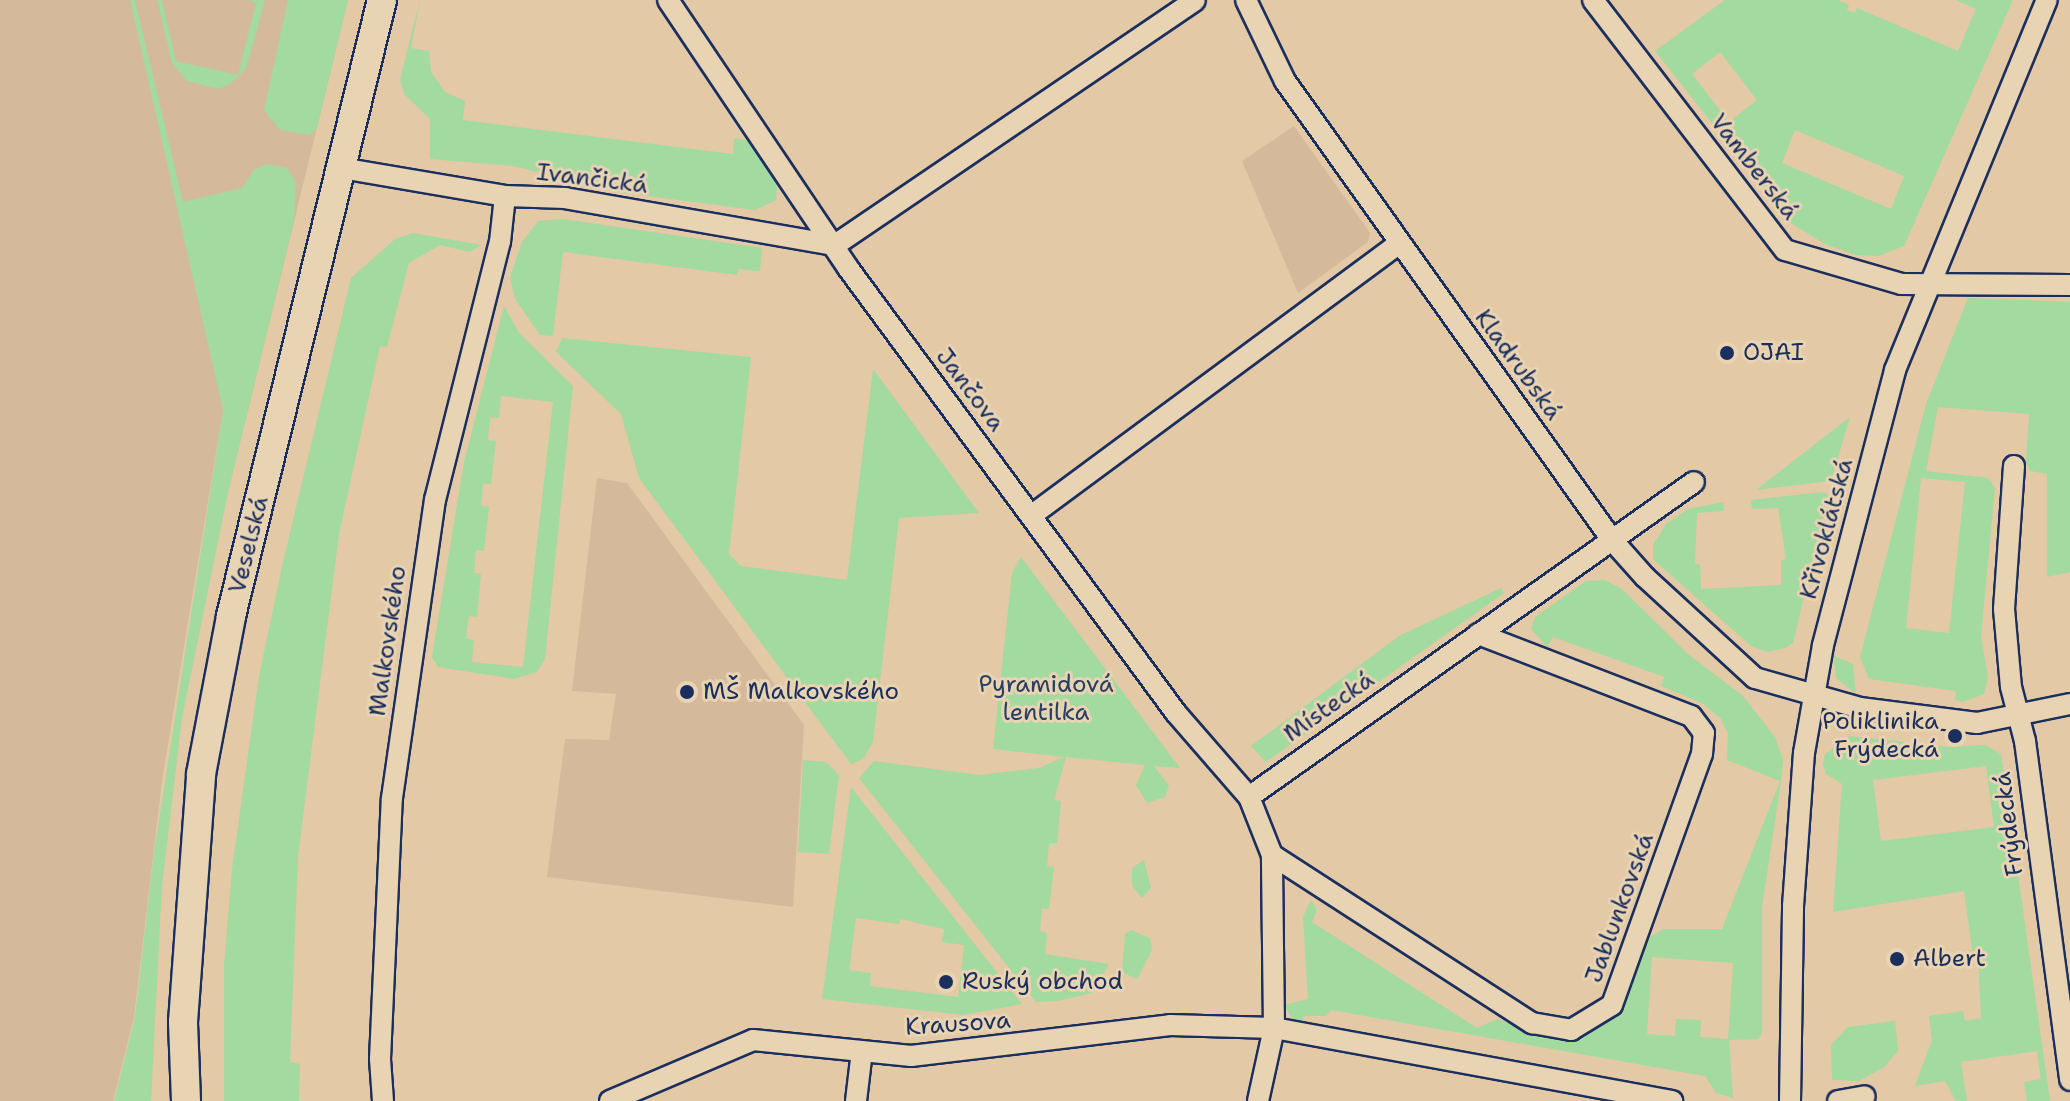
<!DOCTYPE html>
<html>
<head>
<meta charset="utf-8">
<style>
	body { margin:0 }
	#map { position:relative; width:2070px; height:1101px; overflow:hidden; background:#e3c9a6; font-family:"Shantell Sans",sans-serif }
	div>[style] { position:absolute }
	.built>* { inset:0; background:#d4ba9b }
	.green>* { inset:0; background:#a2da9f }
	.roads { filter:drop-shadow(2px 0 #1b2f5e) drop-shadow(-2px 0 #1b2f5e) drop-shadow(0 2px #1b2f5e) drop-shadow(0 -2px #1b2f5e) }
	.street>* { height:20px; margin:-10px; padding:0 10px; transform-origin:10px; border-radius:10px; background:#e8d3b2 }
	.secondary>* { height:28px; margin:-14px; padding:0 14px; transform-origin:14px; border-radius:14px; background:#e8d3b2 }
	.dots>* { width:22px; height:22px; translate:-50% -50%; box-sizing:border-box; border:4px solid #e8d3b2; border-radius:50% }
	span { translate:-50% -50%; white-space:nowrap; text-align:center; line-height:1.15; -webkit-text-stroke:6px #e8d3b2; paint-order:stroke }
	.street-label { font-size:24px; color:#1b2f5e }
	.poi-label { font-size:24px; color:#1b2f5e }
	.left { translate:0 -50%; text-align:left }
	.right { translate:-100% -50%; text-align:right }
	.park-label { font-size:24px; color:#284064 }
</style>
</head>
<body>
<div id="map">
	<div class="built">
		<div style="clip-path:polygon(0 0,348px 0,246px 419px,223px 410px,162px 781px,134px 1017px,113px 1101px,0 1101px)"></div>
		<div style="clip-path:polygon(1294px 126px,1370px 233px,1368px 242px,1298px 293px,1242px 161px)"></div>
		<div style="clip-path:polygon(597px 478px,627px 483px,804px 725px,793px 907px,547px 877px,565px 739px,609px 740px,616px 694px,572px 691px)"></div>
	</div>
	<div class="green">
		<div style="clip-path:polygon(130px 0,135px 0,183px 202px,242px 188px,254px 170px,267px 164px,287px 168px,296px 182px,294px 220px,228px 493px,182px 718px,162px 886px,151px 1101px,114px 1101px,135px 1017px,154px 852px,223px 410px)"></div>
		<div style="clip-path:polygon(157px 0,162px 0,176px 61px,238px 75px,256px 3px,248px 0,265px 0,246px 69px,230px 84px,218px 89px,187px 81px,172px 63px)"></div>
		<div style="clip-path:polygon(288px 0,348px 0,317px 128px,309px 135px,280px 130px,264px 110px)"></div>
		<div style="clip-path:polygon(420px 0,411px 48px,429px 51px,431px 72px,445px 92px,465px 101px,463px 120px,733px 154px,734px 138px,747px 140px,778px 174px,776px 200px,755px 210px,625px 193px,513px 166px,430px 159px,430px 119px,404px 94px,400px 80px)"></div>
		<div style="clip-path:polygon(evenodd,1725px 0,1838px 0,1849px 5px,1847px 10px,1855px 13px,1857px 8px,1958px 51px,1976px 9px,1956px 0,2013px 0,1904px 246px,1878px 256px,1856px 255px,1825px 244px,1791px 223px,1655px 51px,1725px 0,1720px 52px,1757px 100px,1729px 122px,1692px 74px,1720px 52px,1725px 0,1795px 130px,1904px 176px,1891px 209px,1782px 163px,1795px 130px)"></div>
		<div style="clip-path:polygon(563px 219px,762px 248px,760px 271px,738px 269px,737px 275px,563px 252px,553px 336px,540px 335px,515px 299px,510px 277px,522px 242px,538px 221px)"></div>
		<div style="clip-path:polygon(413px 233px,481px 245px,470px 252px,440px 245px,409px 263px,387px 347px,380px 346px,339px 534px,298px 856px,290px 1062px,300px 1064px,299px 1101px,224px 1101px,224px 965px,232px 869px,259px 676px,283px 562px,351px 278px,395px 239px)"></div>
		<div style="clip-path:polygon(evenodd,1968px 298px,2070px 302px,2070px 572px,2047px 577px,2047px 474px,2031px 471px,2026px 463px,2029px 414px,1938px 407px,1926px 471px,1988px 478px,1995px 488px,1981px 636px,1988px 677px,1984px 694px,1963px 702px,1955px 700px,1956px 691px,1869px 679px,1860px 657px,1926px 404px,1968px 298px,1921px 478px,1965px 482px,1949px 633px,1906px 628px,1921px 478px)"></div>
		<div style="clip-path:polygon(evenodd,504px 306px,519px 333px,573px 386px,545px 659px,537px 672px,514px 679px,438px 667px,432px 657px,464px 462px,504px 306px,501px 396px,553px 402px,523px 667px,472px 662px,474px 640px,466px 638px,469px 616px,477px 617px,481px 574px,474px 573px,476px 550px,484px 551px,489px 507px,481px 506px,483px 484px,491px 484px,496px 441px,488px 440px,490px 418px,499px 418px,501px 396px)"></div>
		<div style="clip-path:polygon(562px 338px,751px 357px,729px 554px,741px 566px,847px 580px,873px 369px,979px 513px,899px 518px,873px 742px,863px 759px,851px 764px,639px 478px,621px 414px,556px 352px)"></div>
		<div style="clip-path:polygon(1850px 417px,1831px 481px,1756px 490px)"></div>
		<div style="clip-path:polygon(1823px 492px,1828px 495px,1793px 643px,1785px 648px,1767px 652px,1751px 646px,1653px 559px,1653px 545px,1666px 524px,1688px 509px,1723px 502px,1724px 511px,1697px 513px,1695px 564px,1700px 565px,1701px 589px,1781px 585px,1781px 560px,1786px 559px,1778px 508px,1752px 509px,1751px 500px)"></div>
		<div style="clip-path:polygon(1021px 557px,1180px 768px,1154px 766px,1169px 786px,1165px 797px,1147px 803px,1136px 785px,1145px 765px,1066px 757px,1054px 800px,1061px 801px,1057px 843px,1049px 843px,1047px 866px,1054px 867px,1049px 909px,1042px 909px,1040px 931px,1047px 933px,1045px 954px,1109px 964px,1092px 993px,1057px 1001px,1036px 1002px,859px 778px,874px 761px,979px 775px,1039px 768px,1064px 757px,993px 749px,1012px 573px)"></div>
		<div style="clip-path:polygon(evenodd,1605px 580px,1622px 589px,1688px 654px,1743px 696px,1775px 737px,1783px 760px,1781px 781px,1762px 907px,1762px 1034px,1758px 1039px,1729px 1040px,1733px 1098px,1716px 1093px,1705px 1076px,1331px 1010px,1326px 1016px,1303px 1016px,1303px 1026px,1292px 1019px,1284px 1005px,1308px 999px,1303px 917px,1311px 900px,1317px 910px,1312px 922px,1477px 1028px,1497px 1019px,1552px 1039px,1574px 1037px,1604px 1023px,1619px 1003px,1643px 944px,1653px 935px,1664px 929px,1722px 929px,1780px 781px,1727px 760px,1728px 733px,1721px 719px,1702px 703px,1661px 686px,1664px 677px,1553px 637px,1547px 647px,1531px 629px,1535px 617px,1586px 581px,1605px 580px,1652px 957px,1733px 963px,1728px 1039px,1700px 1037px,1701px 1020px,1676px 1019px,1675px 1036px,1647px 1034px,1652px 957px)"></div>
		<div style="clip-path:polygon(1501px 588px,1504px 593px,1266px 762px,1251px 746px,1399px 636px)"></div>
		<div style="clip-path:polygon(1834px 656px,1853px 664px,1856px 694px,1836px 678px)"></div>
		<div style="clip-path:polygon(evenodd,1849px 736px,1949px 747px,1985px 745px,2001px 754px,2050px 1101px,2027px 1101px,2024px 1082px,2041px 1079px,2037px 1051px,1961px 1062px,1967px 1101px,1956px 1101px,1945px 1081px,1915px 1086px,1932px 1040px,1929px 1016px,1963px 1011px,1965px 1021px,1981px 1018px,1978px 955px,1973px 956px,1964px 891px,1833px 912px,1842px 784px,1826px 774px,1823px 765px,1825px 754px,1849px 736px,1986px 766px,1994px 827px,1881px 841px,1873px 780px,1986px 766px)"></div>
		<div style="clip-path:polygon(803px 760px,826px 762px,839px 775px,829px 854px,798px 852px)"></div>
		<div style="clip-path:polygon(evenodd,851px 787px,1022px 1004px,963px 1015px,822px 999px,851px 787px,856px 918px,899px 924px,900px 919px,944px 929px,942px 942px,964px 945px,958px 997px,870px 986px,871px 973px,849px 970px,856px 918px)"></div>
		<div style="clip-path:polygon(1144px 860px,1151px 888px,1142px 898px,1132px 886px,1132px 868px)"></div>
		<div style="clip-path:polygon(1131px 930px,1150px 938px,1152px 950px,1137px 979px,1122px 972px,1125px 934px)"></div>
		<div style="clip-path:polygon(1895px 1021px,1898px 1051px,1884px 1067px,1859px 1081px,1832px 1080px,1831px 1045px,1848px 1027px)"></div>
	</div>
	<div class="roads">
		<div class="street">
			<div style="left:668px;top:0;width:323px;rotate:56.1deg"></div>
			<div style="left:848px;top:268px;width:553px;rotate:53.61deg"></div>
			<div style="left:1176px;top:713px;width:111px;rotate:49deg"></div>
			<div style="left:1246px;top:0;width:90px;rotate:64.3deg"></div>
			<div style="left:1285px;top:81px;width:564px;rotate:54.53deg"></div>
			<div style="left:1612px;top:540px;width:50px;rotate:48.3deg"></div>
			<div style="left:1645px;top:577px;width:149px;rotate:42.6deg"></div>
			<div style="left:1755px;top:678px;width:109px;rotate:15.9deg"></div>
			<div style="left:1860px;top:708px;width:118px;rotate:7.3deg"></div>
			<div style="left:1977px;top:723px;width:95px;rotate:-11.5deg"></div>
			<div style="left:1593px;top:0;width:315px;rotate:52.5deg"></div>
			<div style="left:1785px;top:250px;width:121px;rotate:16.3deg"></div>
			<div style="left:1901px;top:284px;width:169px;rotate:0.3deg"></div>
			<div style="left:341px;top:168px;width:166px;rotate:9.7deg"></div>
			<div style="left:505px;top:196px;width:60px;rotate:1.9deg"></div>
			<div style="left:565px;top:198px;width:274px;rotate:9.9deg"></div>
			<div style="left:835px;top:245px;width:435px;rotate:-34.2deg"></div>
			<div style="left:2014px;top:466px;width:143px;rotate:94deg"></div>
			<div style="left:2004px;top:609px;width:78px;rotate:84.9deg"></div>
			<div style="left:2011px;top:687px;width:56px;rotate:75.5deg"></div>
			<div style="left:2025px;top:741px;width:342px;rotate:82.4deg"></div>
			<div style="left:1032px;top:515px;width:457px;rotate:-36.5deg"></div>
			<div style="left:1272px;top:855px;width:310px;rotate:32.9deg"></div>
			<div style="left:1532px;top:1023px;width:40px;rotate:10deg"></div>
			<div style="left:1571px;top:1030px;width:48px;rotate:-31.4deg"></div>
			<div style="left:1612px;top:1005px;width:267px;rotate:-70.3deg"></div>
			<div style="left:1702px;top:754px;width:21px;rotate:-85deg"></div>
			<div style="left:1704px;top:733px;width:21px;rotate:-127deg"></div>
			<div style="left:1691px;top:716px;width:228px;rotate:-158.9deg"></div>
			<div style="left:383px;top:1101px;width:42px;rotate:-94.1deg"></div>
			<div style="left:380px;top:1059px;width:261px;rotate:-87.4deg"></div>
			<div style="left:392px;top:798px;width:301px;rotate:-81.8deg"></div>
			<div style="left:435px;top:500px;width:266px;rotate:-75.9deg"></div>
			<div style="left:500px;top:242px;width:46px;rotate:-83.8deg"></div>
			<div style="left:610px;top:1101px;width:155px;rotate:-23.1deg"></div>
			<div style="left:753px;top:1040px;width:159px;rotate:5.8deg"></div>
			<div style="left:911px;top:1056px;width:261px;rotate:-6.8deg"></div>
			<div style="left:1170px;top:1025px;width:104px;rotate:1.7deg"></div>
			<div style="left:1274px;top:1028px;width:405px;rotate:10.4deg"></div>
			<div style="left:856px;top:1101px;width:50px;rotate:-83.2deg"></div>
			<div style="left:1258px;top:1101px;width:75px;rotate:-77.6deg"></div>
			<div style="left:1274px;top:1028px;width:173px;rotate:-90.7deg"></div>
			<div style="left:1272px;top:855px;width:62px;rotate:-111.6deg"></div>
			<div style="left:1249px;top:797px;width:545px;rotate:-35.29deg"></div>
			<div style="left:1790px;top:1101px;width:195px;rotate:-89.1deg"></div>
			<div style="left:1793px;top:906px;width:153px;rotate:-85.9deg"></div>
			<div style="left:1804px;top:753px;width:110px;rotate:-80deg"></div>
			<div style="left:1823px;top:645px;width:284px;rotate:-75.3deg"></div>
			<div style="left:1895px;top:370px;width:400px;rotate:-67.7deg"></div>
			<div style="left:1838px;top:1101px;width:27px;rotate:-10deg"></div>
		</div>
		<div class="secondary">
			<div style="left:186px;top:1101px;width:79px;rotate:-92.2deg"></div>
			<div style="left:183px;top:1022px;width:249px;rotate:-85.8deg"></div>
			<div style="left:201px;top:774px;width:161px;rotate:-79.2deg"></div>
			<div style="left:231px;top:616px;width:634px;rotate:-76.23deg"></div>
		</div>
	</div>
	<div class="dots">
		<div style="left:1727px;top:353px;background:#1b2f5e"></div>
		<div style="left:687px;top:692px;background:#1b2f5e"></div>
		<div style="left:1955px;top:736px;background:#1b2f5e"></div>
		<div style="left:1897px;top:959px;background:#1b2f5e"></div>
		<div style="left:946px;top:982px;background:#1b2f5e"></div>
	</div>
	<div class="street-label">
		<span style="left:1754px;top:167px;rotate:52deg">Vamberská</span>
		<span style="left:592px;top:179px;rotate:7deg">Ivančická</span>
		<span style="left:1518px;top:365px;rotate:54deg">Kladrubská</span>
		<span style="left:970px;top:390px;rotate:53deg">Jančova</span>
		<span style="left:1827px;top:529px;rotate:-75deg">Křivoklátská</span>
		<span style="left:249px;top:545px;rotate:-76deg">Veselská</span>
		<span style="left:388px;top:641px;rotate:-82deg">Malkovského</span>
		<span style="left:1329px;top:707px;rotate:-35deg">Místecká</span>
		<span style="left:2009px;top:824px;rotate:-97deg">Frýdecká</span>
		<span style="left:1620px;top:908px;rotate:-70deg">Jablunkovská</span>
		<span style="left:958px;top:1024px;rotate:-4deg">Krausova</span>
	</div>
	<div class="poi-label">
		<span class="left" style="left:1743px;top:353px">OJAI</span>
		<span class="left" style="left:703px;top:692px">MŠ Malkovského</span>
		<span class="right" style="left:1939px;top:736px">Poliklinika<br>Frýdecká</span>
		<span class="left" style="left:1913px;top:959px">Albert</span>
		<span class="left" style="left:962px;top:982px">Ruský obchod</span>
	</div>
	<div class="park-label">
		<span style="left:1046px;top:699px">Pyramidová<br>lentilka</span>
	</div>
</div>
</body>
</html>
